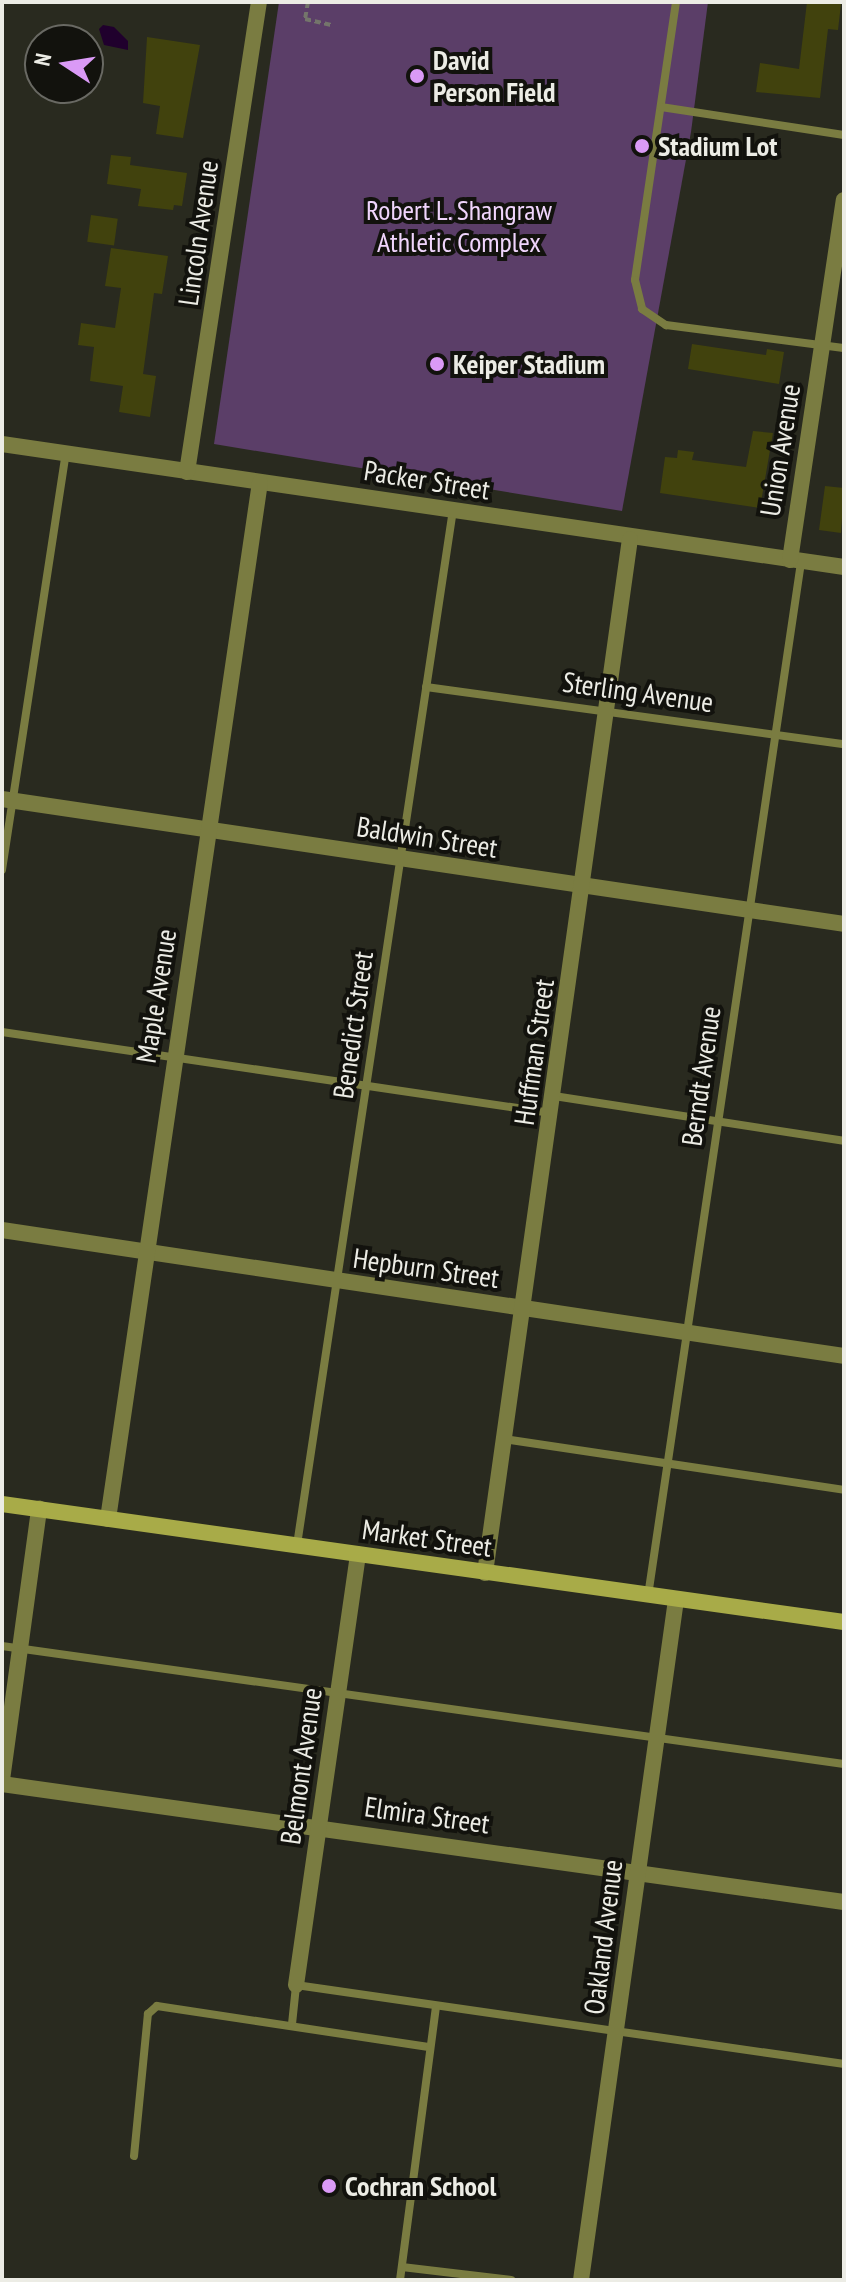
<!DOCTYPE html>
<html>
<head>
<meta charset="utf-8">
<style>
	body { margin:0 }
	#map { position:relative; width:846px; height:2282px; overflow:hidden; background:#292a1f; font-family:"PT Sans Narrow",sans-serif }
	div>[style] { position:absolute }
	.green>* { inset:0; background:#5b3e68 }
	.water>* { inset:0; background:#20002d }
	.building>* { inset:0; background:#41420d; transform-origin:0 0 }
	.path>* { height:4px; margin-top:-2px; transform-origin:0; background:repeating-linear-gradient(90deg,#74756b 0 6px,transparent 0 10px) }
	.service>* { height:8px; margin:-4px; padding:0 4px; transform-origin:4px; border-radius:4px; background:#7a7c41 }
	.minor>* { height:16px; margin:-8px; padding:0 8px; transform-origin:8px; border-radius:8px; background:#7a7c41 }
	.secondary>* { height:16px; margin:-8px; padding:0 8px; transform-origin:8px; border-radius:8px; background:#a8ab48 }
	.dots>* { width:22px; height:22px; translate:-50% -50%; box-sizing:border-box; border:4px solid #12120d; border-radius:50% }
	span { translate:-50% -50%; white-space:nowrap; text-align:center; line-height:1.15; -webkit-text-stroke:8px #12120d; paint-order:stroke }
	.poi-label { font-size:28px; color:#ecece5; font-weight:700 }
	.left { translate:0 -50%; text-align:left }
	.park-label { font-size:28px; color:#f0d5fc }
	.street-label { font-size:28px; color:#ecece5 }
	.frame { position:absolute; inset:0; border:4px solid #ecece5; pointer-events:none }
	.north { position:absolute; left:24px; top:24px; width:80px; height:80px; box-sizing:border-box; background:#12120d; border:2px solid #696963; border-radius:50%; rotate:282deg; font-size:22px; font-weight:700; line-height:32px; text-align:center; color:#ecece5 }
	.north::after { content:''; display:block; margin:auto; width:28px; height:36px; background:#da9af6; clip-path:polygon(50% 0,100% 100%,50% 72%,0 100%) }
</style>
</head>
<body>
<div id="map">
	<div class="green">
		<div style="clip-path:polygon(279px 2px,708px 2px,691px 132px,622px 511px,214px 444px)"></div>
	</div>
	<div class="water">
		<div style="clip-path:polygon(103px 25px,114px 27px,128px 41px,128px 50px,104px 45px,99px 29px)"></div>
	</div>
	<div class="building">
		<div style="clip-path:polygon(807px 2px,841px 4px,838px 30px,828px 29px,820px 98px,756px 92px,760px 63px,799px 69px)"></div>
		<div style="clip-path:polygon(147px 37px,200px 45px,183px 138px,156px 134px,160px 106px,143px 103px)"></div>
		<div style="clip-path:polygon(111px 155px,131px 157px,130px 165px,187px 173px,182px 206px,174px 205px,173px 210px,138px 206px,141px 189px,107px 184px)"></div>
		<div style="left:91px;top:215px;width:27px;height:27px;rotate:8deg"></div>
		<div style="clip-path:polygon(111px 248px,168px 256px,162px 294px,154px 293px,143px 374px,156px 376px,150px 417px,119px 412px,123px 386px,90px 381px,94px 347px,78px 345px,81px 323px,115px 328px,121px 288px,105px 286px)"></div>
		<div style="clip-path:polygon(692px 344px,766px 355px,767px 349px,784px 352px,779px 384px,688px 369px)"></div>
		<div style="clip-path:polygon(753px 431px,773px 433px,760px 508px,660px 493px,665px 457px,677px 458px,678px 450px,694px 452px,692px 460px,746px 467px)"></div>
		<div style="clip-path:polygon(825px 486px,844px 488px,841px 533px,819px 530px)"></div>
	</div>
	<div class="path">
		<div style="left:308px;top:2px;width:17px;rotate:100deg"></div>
		<div style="left:305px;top:19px;width:28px;rotate:13deg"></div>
	</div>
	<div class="service">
		<div style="left:676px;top:2px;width:281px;rotate:98.4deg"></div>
		<div style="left:635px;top:280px;width:30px;rotate:76deg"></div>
		<div style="left:642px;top:309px;width:29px;rotate:34deg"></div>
		<div style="left:666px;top:325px;width:179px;rotate:7.4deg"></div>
		<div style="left:661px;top:107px;width:185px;rotate:8.7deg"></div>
		<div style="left:426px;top:687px;width:422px;rotate:7.8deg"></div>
		<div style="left:2px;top:870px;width:422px;rotate:-81.3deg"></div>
		<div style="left:2px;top:1032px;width:555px;rotate:8.39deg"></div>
		<div style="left:554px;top:1096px;width:293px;rotate:8.8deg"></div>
		<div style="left:504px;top:1439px;width:344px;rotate:8.5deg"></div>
		<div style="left:297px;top:1545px;width:1047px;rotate:-81.43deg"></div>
		<div style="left:648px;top:1596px;width:1045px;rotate:-81.58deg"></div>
		<div style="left:2px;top:1646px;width:850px;rotate:7.98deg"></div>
		<div style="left:292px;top:2024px;width:39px;rotate:-84deg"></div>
		<div style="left:296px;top:1985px;width:554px;rotate:8.2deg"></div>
		<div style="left:134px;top:2156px;width:143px;rotate:-84.4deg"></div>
		<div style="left:148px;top:2014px;width:12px;rotate:-42deg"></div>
		<div style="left:157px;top:2006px;width:273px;rotate:8.6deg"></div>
		<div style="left:402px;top:2267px;width:110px;rotate:6.8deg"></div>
		<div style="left:400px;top:2280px;width:276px;rotate:-82.5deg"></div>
	</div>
	<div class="minor">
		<div style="left:2px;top:444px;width:851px;rotate:8.31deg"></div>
		<div style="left:187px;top:472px;width:475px;rotate:-81.3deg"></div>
		<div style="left:790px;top:560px;width:364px;rotate:-81.5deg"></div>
		<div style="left:2px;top:799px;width:851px;rotate:8.44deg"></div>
		<div style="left:2px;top:1230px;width:851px;rotate:8.51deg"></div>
		<div style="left:108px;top:1519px;width:1048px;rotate:-81.66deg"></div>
		<div style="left:485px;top:1573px;width:1044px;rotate:-82.02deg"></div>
		<div style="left:2px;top:1780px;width:274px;rotate:-82.2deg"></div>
		<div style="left:2px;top:1784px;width:850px;rotate:7.98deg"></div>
		<div style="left:296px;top:1985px;width:435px;rotate:-81.8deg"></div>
		<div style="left:581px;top:2280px;width:687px;rotate:-82.05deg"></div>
	</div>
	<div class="secondary">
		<div style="left:2px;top:1504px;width:850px;rotate:7.98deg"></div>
	</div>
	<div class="dots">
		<div style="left:417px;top:76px;background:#da9af6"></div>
		<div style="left:642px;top:146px;background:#da9af6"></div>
		<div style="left:437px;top:364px;background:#da9af6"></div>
		<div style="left:329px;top:2186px;background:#da9af6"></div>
	</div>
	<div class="poi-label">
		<span class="left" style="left:433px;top:76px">David<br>Person Field</span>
		<span class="left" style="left:658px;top:146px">Stadium Lot</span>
		<span class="left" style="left:453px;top:364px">Keiper Stadium</span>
		<span class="left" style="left:345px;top:2186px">Cochran School</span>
	</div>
	<div class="park-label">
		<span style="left:459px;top:226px">Robert L. Shangraw<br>Athletic Complex</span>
	</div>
	<div class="street-label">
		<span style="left:198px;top:233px;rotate:-82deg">Lincoln Avenue</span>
		<span style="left:780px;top:450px;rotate:-81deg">Union Avenue</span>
		<span style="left:427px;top:480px;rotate:9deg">Packer Street</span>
		<span style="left:638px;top:692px;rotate:8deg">Sterling Avenue</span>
		<span style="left:427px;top:837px;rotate:9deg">Baldwin Street</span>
		<span style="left:156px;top:996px;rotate:-81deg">Maple Avenue</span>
		<span style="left:353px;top:1025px;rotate:-82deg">Benedict Street</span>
		<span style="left:534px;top:1052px;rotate:-82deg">Huffman Street</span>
		<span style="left:701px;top:1076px;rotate:-82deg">Berndt Avenue</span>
		<span style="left:426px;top:1268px;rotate:8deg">Hepburn Street</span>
		<span style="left:427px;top:1538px;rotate:8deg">Market Street</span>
		<span style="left:301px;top:1766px;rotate:-82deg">Belmont Avenue</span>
		<span style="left:427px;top:1815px;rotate:8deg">Elmira Street</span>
		<span style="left:603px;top:1937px;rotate:-83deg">Oakland Avenue</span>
	</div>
	<div class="frame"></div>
	<div class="north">N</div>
</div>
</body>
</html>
